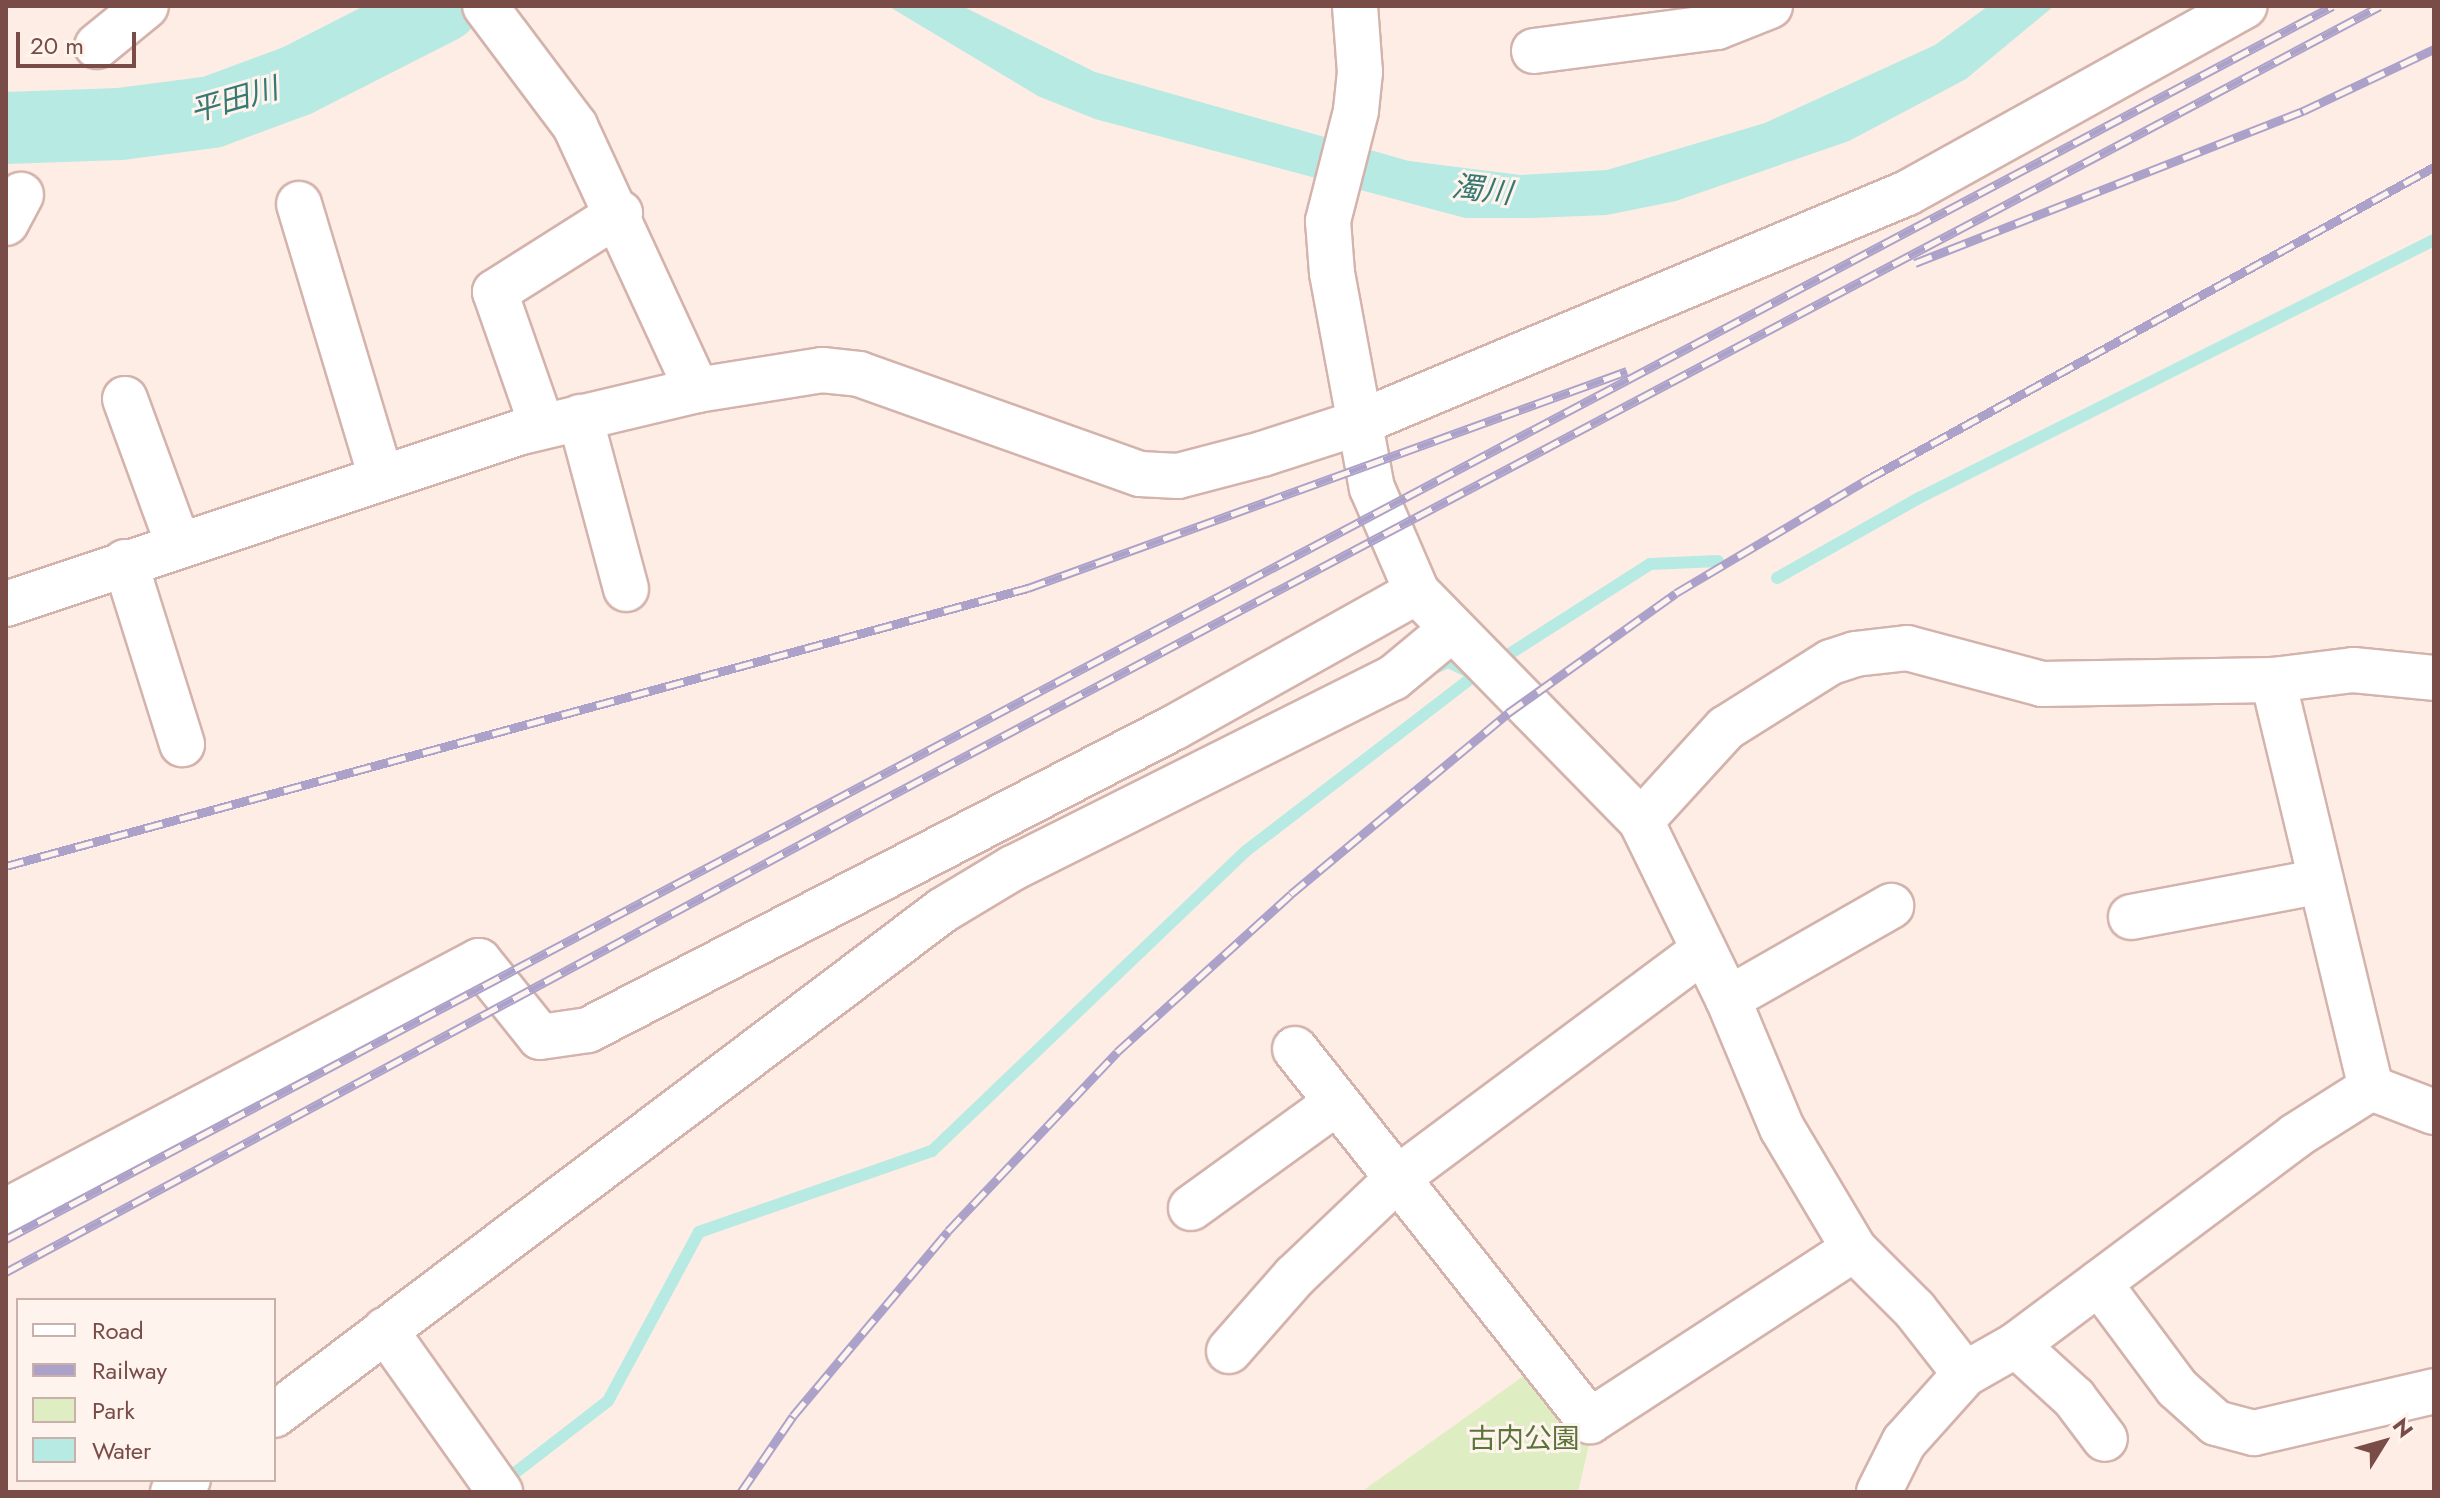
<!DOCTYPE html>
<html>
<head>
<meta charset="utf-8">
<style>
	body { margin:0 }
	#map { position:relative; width:2440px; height:1498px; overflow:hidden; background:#feede5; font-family:Jost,"Noto Sans JP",sans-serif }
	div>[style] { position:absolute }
	.green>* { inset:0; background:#dfedc2 }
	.water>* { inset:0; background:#b7eae3 }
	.stream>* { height:12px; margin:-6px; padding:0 6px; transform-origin:6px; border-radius:6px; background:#b7eae3 }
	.river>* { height:72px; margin:-36px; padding:0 36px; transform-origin:36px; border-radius:36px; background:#b7eae3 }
	.roads { filter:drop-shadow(2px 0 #d3b3ac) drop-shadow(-2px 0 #d3b3ac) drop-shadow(0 2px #d3b3ac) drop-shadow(0 -2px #d3b3ac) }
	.minor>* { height:44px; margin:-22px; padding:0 22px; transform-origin:22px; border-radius:22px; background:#fff }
	.rail>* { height:9px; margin-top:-4.5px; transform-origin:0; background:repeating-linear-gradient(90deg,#fff3ed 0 18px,#aca2c9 0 36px); box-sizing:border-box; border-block:2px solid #aca2c9 }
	span { translate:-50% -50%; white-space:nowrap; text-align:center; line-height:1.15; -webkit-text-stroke:6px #fff3ed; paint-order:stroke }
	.park-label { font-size:28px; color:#5b7439 }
	.water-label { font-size:30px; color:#377972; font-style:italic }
	.frame { position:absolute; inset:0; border:8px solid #794c47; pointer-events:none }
	.legend { position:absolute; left:16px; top:1298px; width:260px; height:184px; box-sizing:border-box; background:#fff3ed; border:2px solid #c9b0ab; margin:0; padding:10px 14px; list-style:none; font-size:24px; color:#794c47 }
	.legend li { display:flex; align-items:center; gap:16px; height:40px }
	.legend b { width:40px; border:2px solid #c9b0ab }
	.north { position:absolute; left:2344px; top:1402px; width:80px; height:80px; -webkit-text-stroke:6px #fff3ed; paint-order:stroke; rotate:53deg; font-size:22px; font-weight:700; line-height:32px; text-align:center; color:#794c47 }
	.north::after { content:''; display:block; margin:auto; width:28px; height:36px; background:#794c47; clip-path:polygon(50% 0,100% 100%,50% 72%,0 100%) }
	.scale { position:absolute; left:16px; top:32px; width:120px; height:36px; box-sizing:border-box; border:4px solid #794c47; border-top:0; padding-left:10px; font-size:24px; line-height:28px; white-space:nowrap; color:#794c47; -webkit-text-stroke:6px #fff3ed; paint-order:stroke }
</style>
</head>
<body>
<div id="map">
	<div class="green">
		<div style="clip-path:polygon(1536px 1367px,1587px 1431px,1589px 1445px,1578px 1492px,1361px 1492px)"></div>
	</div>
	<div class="water">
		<div style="clip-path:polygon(888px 6px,962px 6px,1095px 72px,1409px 161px,1521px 175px,1607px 170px,1765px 123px,1935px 45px,1988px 6px,2054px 6px,1966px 79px,1849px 141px,1676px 201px,1607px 215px,1532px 218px,1465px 218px,1095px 119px,1038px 96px)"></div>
	</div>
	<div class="stream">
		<div style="left:1777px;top:578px;width:165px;rotate:-29.4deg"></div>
		<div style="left:1921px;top:497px;width:574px;rotate:-26.61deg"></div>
		<div style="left:1500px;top:660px;width:178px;rotate:-32.6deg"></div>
		<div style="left:1650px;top:564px;width:68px;rotate:-2.5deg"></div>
		<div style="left:507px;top:1479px;width:128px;rotate:-37.7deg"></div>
		<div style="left:608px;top:1401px;width:192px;rotate:-61.7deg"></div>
		<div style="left:699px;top:1232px;width:247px;rotate:-19.2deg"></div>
		<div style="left:932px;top:1151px;width:434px;rotate:-43.7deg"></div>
		<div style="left:1246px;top:851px;width:289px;rotate:-37.5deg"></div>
		<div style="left:1475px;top:675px;width:30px;rotate:-154deg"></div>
		<div style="left:1448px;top:662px;width:19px;rotate:155deg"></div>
	</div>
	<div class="river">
		<div style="left:6px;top:128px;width:114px;rotate:-2deg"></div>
		<div style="left:120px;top:124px;width:93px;rotate:-7.4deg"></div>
		<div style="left:212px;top:112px;width:90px;rotate:-20.3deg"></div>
		<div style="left:296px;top:81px;width:165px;rotate:-27deg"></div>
	</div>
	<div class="roads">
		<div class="minor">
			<div style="left:485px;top:6px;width:150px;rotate:53.1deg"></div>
			<div style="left:575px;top:126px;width:291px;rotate:65.2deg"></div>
			<div style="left:1355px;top:6px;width:66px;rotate:85.7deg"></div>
			<div style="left:1360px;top:72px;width:39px;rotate:96deg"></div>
			<div style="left:1356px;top:111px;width:114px;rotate:104.3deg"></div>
			<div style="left:1328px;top:221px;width:52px;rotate:85.6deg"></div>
			<div style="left:1332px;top:273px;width:219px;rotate:79.5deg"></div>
			<div style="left:1372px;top:488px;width:113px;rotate:66.6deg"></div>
			<div style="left:1417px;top:592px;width:320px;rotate:45.6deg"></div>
			<div style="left:1641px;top:821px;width:198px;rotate:64deg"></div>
			<div style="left:1728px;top:999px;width:140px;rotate:67.3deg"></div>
			<div style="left:1782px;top:1128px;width:141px;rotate:59.2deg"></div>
			<div style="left:1854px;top:1249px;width:86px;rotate:45deg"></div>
			<div style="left:1915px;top:1310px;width:81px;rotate:52deg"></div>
			<div style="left:1965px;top:1374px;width:91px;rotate:131.9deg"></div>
			<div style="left:1904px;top:1442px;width:56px;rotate:116.6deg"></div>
			<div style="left:97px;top:46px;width:63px;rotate:-39.2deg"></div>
			<div style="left:1534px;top:51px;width:185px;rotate:-7.5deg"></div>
			<div style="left:1717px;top:27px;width:57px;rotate:-21.6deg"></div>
			<div style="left:299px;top:204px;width:286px;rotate:73.3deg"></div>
			<div style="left:6px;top:223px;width:32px;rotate:-62deg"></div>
			<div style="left:125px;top:399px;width:154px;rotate:69.9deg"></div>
			<div style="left:580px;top:417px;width:178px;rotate:75deg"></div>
			<div style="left:542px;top:426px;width:142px;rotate:-109.3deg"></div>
			<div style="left:495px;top:292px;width:148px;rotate:-32.3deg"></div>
			<div style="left:125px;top:562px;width:191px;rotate:72.6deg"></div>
			<div style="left:6px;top:604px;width:543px;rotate:-18.47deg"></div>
			<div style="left:521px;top:432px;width:181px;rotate:-13.4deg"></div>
			<div style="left:697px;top:390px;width:127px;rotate:-9.1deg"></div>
			<div style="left:822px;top:370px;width:37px;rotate:6deg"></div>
			<div style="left:859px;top:374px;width:298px;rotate:19.6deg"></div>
			<div style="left:1140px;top:474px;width:38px;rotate:3deg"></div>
			<div style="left:1178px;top:476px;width:87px;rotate:-14.7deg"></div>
			<div style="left:1262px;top:454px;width:104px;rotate:-17.9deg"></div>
			<div style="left:1361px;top:422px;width:592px;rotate:-22.75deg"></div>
			<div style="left:1907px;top:193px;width:386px;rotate:-29deg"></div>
			<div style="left:2273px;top:680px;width:420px;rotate:76.5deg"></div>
			<div style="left:1641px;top:821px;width:126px;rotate:-47.6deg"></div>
			<div style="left:1726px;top:728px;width:124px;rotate:-32.2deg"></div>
			<div style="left:1831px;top:662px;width:25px;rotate:-18deg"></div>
			<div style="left:1855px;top:654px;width:52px;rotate:-6.6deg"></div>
			<div style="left:1907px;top:648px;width:140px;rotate:14.9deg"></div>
			<div style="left:2042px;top:684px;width:231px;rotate:-1deg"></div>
			<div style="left:2273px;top:680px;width:81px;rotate:-7.1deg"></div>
			<div style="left:2353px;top:670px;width:81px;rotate:5.6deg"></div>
			<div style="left:2131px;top:917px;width:193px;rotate:-10.7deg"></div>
			<div style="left:1728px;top:999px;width:188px;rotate:-29.7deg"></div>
			<div style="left:1295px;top:1049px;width:475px;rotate:51.6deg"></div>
			<div style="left:1590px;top:1421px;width:315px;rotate:-33.1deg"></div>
			<div style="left:1191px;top:1208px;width:179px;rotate:-35.9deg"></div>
			<div style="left:6px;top:1211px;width:535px;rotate:-27.86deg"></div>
			<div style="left:479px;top:961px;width:97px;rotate:51.2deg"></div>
			<div style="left:540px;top:1037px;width:49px;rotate:-8.3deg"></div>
			<div style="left:588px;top:1030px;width:661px;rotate:-27.3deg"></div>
			<div style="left:1175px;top:727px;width:277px;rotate:-29.2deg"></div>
			<div style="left:2099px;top:1283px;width:131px;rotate:53.4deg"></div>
			<div style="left:2177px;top:1388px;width:52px;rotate:41.9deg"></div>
			<div style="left:2216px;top:1423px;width:39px;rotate:15deg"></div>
			<div style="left:2254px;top:1433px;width:185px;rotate:-13.1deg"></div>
			<div style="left:385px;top:1330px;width:199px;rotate:54.6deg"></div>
			<div style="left:2016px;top:1345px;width:79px;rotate:42.4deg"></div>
			<div style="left:2074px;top:1398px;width:51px;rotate:52.9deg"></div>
			<div style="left:1229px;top:1351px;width:100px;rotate:-48.7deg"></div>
			<div style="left:1295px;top:1276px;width:144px;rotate:-43.6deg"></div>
			<div style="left:1399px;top:1177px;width:377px;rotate:-36.7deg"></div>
			<div style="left:1965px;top:1374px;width:59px;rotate:-29.6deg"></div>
			<div style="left:2016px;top:1345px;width:349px;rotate:-36.8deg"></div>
			<div style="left:2295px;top:1136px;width:90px;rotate:-32.3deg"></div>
			<div style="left:2371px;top:1088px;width:67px;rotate:20.9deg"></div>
			<div style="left:274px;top:1415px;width:838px;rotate:-37.05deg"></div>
			<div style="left:943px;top:910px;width:82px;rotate:-31deg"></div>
			<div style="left:1013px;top:868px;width:425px;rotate:-26.6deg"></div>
			<div style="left:1393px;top:678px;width:77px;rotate:-39.7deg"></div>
			<div style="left:173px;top:1492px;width:19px;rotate:-39deg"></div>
		</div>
	</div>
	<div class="rail">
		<div style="left:1915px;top:263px;width:417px;rotate:-21.4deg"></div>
		<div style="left:2303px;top:111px;width:145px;rotate:-25.3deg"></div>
		<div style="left:6px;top:866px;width:1059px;rotate:-15.22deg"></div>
		<div style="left:1028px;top:588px;width:637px;rotate:-19.91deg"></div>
		<div style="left:6px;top:1239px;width:2633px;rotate:-27.92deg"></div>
		<div style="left:6px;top:1272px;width:987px;rotate:-28.3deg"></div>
		<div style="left:875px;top:804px;width:1703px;rotate:-27.93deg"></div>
		<div style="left:741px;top:1492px;width:92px;rotate:-55.6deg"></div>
		<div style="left:793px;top:1416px;width:241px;rotate:-50deg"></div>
		<div style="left:948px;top:1231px;width:246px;rotate:-46.6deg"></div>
		<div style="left:1117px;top:1052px;width:235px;rotate:-42.2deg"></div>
		<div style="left:1291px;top:894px;width:283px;rotate:-39.8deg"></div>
		<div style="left:1508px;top:713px;width:206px;rotate:-35.5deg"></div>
		<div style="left:1676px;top:593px;width:223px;rotate:-30.7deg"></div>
		<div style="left:1868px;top:479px;width:646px;rotate:-28.87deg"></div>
	</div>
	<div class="park-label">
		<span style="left:1524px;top:1439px">古内公園</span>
	</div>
	<div class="water-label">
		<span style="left:234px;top:100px;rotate:-16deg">平田川</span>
		<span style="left:1482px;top:190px;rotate:7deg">濁川</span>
	</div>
	<div class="frame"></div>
	<ul class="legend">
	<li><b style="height:10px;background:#fff"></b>Road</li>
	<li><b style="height:10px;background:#aca2c9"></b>Railway</li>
	<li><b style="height:22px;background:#dfedc2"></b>Park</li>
	<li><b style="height:22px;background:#b7eae3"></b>Water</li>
	</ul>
	<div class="north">N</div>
	<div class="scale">20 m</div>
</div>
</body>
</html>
